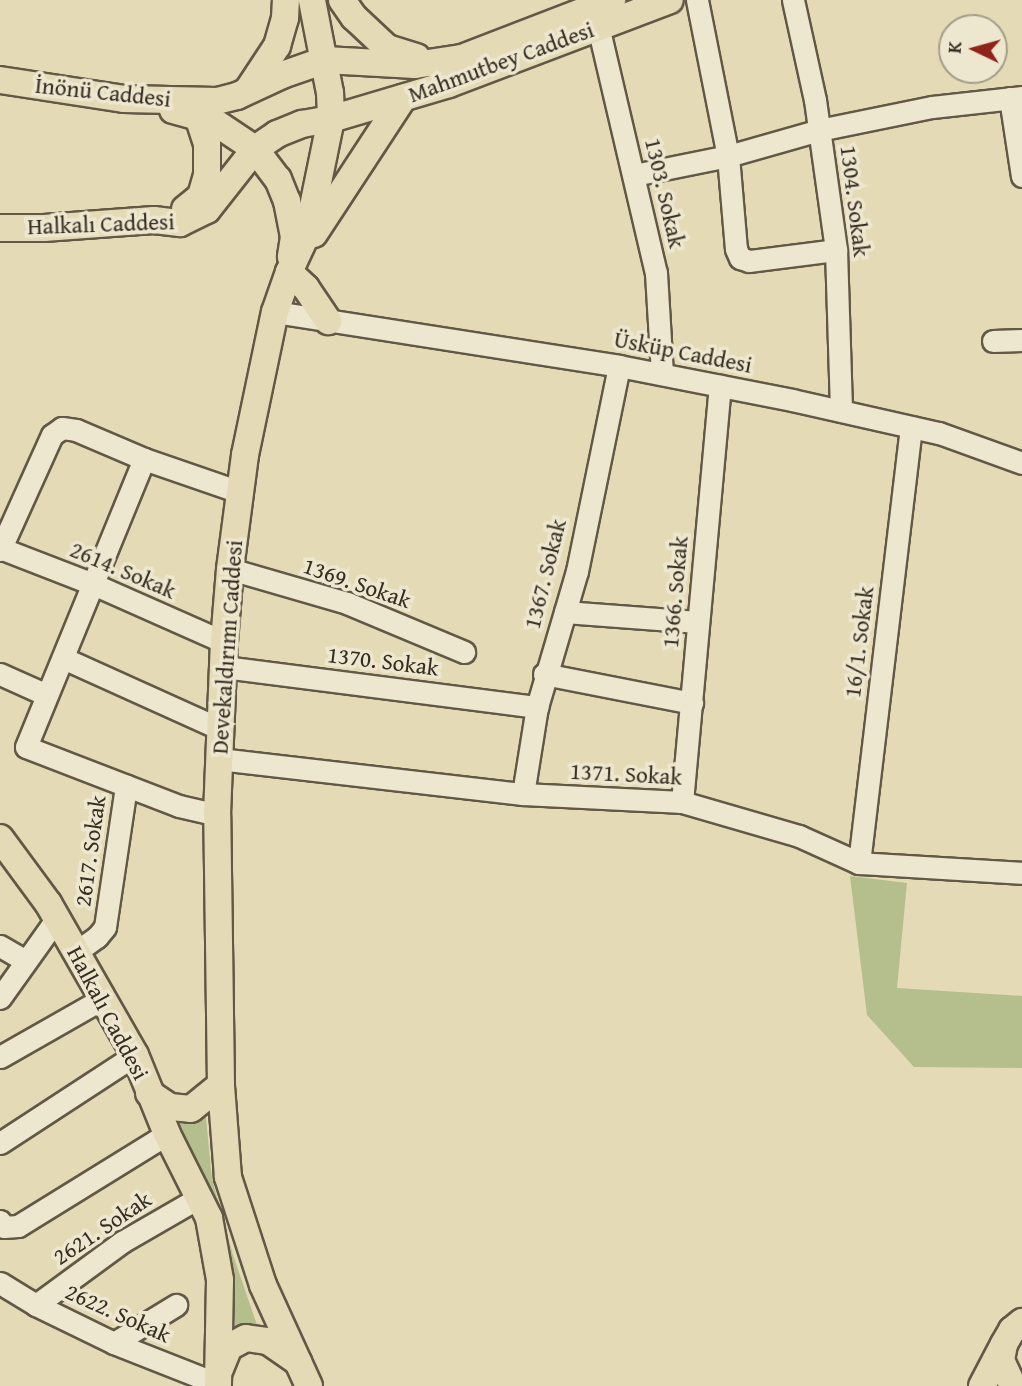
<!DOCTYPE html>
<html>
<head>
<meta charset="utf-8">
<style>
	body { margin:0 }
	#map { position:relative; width:1022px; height:1386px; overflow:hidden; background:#e5dab6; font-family:"Gentium Book Plus",serif }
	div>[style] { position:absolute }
	.green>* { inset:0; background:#b5bf8d }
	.roads { filter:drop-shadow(2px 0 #625846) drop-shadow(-2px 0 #625846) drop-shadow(0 2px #625846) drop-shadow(0 -2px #625846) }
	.minor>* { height:21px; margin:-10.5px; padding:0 10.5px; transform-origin:10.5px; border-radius:10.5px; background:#eee7d0 }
	.major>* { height:26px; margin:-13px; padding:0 13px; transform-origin:13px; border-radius:13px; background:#e5dab6 }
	span { translate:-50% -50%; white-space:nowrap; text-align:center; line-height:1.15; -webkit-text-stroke:7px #eee7d0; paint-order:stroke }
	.street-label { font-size:23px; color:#362d21 }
	.north { position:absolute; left:938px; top:14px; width:70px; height:70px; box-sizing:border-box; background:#eee7d0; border:2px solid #a49d8a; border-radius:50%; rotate:275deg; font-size:19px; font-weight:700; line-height:28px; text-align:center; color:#362d21 }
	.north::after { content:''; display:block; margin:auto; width:24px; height:32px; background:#8f2418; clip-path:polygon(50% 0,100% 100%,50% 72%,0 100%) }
</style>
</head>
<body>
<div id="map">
	<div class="green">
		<div style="clip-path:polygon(850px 876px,907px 883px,897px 988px,1022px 996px,1022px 1068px,914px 1067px,867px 1015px)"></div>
		<div style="clip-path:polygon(205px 1108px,212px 1179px,233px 1255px,257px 1325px,242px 1324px,231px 1328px,232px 1275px,213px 1196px,173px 1121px)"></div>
	</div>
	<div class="roads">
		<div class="minor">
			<div style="left:697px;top:0;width:159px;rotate:78.8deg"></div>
			<div style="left:728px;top:156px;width:93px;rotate:85.1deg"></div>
			<div style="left:736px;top:249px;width:10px;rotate:66deg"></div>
			<div style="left:740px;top:258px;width:9px;rotate:18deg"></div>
			<div style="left:749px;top:261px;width:88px;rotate:-7.2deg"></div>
			<div style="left:793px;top:0;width:102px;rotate:77.6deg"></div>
			<div style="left:815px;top:100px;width:151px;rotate:82deg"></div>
			<div style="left:836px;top:250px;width:161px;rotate:88.2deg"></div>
			<div style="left:598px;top:26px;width:254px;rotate:76.8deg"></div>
			<div style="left:656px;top:273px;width:101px;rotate:86.6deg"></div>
			<div style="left:1010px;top:98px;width:79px;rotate:81.3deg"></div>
			<div style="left:634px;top:175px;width:96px;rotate:-11.4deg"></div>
			<div style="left:728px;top:156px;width:95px;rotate:-15.9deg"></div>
			<div style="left:819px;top:130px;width:115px;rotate:-11.5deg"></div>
			<div style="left:932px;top:107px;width:91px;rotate:-6.3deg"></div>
			<div style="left:275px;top:312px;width:348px;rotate:8.9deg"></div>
			<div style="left:619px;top:366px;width:176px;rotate:11.1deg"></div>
			<div style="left:792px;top:400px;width:151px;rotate:12.7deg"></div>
			<div style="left:939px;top:433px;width:88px;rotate:19.9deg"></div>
			<div style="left:993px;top:341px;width:29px;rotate:-2deg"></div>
			<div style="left:144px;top:459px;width:311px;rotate:112.3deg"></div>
			<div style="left:26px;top:747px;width:164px;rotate:21.1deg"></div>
			<div style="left:179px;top:806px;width:39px;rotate:13deg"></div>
			<div style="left:0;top:548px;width:100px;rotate:21.2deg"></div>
			<div style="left:93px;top:584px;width:143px;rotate:23.9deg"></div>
			<div style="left:0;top:550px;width:126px;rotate:-65.7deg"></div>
			<div style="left:52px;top:435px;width:12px;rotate:-35deg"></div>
			<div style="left:62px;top:428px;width:14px;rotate:8deg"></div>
			<div style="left:76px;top:430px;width:74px;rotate:23.1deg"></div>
			<div style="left:144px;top:459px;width:102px;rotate:19deg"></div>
			<div style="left:230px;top:569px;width:122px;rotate:16.2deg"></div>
			<div style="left:347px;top:603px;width:127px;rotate:22.7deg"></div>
			<div style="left:565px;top:612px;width:133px;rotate:4.3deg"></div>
			<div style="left:63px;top:658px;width:172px;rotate:24.3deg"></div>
			<div style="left:224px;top:667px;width:316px;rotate:7.3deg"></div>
			<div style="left:0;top:674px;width:51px;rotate:24.1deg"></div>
			<div style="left:544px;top:674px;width:151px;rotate:11.1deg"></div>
			<div style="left:219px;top:759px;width:306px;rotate:6.6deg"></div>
			<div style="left:523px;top:794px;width:159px;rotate:2.9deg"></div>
			<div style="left:682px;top:802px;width:122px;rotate:16.2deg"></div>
			<div style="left:799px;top:836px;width:66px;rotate:24.2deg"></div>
			<div style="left:859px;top:863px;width:163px;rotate:3.5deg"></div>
			<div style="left:523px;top:794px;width:88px;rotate:-80.9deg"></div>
			<div style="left:537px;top:707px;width:142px;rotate:-73.6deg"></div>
			<div style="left:577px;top:571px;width:209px;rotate:-78.4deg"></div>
			<div style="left:682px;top:802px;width:418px;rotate:-84.8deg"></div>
			<div style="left:859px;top:863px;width:439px;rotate:-83.2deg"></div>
			<div style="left:0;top:946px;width:30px;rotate:30deg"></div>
			<div style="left:76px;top:952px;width:26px;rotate:-36deg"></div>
			<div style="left:97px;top:937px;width:13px;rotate:-51deg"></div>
			<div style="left:105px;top:927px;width:143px;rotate:-81.5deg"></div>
			<div style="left:0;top:998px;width:98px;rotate:-54.5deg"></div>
			<div style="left:0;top:1057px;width:117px;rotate:-29.6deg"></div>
			<div style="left:0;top:1143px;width:161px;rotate:-33.1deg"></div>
			<div style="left:0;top:1221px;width:7px;rotate:56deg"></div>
			<div style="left:4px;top:1227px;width:14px;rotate:-4deg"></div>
			<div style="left:18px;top:1226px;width:175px;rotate:-31.7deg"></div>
			<div style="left:0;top:1283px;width:42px;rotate:31.4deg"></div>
			<div style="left:36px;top:1305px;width:87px;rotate:26deg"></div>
			<div style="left:114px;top:1343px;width:112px;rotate:21.5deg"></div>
			<div style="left:36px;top:1305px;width:107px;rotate:-36.2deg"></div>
			<div style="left:122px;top:1242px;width:90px;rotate:-30deg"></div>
			<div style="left:114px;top:1343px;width:73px;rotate:-31.5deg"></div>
		</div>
		<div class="major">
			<div style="left:342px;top:0;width:21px;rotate:55deg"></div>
			<div style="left:354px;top:17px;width:45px;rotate:43.2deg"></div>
			<div style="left:387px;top:48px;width:31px;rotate:17deg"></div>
			<div style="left:0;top:80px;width:125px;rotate:8.7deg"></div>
			<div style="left:124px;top:99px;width:93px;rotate:1.2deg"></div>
			<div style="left:217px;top:101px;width:21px;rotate:-14deg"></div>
			<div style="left:237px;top:96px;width:50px;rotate:-25deg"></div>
			<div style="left:282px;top:75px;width:46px;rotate:-19.2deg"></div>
			<div style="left:325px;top:60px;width:90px;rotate:3.2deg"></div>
			<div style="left:415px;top:65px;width:48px;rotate:-8.5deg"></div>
			<div style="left:462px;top:58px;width:161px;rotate:-21.1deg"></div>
			<div style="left:248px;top:90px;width:53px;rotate:-56.6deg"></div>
			<div style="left:277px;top:46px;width:29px;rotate:-74deg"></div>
			<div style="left:285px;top:18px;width:18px;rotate:-87deg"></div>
			<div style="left:173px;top:110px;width:41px;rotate:15.4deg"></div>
			<div style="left:213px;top:121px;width:50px;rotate:33.7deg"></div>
			<div style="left:255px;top:149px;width:38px;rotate:53deg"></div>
			<div style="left:278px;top:179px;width:24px;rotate:68deg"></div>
			<div style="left:287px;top:201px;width:37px;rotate:79deg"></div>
			<div style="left:294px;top:237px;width:20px;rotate:99deg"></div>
			<div style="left:185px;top:209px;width:21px;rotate:-39deg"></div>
			<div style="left:201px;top:196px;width:22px;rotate:-74deg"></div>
			<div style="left:207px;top:175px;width:31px;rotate:-90deg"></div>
			<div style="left:207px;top:144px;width:26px;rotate:-108deg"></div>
			<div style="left:199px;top:119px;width:6px;rotate:-141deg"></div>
			<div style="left:0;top:228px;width:44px"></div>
			<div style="left:44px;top:228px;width:110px;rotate:-4.2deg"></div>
			<div style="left:154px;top:220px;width:26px;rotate:7deg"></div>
			<div style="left:180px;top:223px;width:30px;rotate:-26deg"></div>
			<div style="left:207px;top:210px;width:78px;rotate:-51.8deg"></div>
			<div style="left:255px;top:149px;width:27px;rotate:-34deg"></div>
			<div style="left:277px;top:134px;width:27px;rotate:-22deg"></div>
			<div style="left:302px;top:124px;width:29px;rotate:-10deg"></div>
			<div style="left:331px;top:119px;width:123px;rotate:-16.5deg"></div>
			<div style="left:449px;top:84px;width:236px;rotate:-20.8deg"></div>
			<div style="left:314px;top:234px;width:163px;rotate:-56.8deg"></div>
			<div style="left:289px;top:272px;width:23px;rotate:43deg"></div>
			<div style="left:306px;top:288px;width:40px;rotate:56deg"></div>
			<div style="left:0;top:838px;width:81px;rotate:53.6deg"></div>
			<div style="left:48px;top:903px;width:175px;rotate:60.2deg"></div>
			<div style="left:135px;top:1055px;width:85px;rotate:67.9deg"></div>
			<div style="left:167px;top:1134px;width:94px;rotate:63.4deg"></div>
			<div style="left:209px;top:1218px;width:63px;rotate:79.9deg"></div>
			<div style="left:220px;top:1280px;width:106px;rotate:91.1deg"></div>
			<div style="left:149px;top:1093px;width:25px;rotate:34deg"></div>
			<div style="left:170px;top:1107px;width:21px;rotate:5deg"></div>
			<div style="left:191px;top:1109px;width:38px;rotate:-39deg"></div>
			<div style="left:220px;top:1369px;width:24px;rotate:-68deg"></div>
			<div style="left:229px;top:1347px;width:19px;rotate:-28deg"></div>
			<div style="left:246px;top:1338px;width:22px;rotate:8deg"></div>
			<div style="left:268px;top:1341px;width:37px;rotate:35deg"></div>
			<div style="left:309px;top:1386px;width:111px;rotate:-114.5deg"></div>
			<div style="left:263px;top:1285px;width:114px;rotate:-108deg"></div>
			<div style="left:228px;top:1177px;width:92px;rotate:-94.4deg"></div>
			<div style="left:221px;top:1085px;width:270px;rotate:-90.8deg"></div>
			<div style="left:217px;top:815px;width:173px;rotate:-87.7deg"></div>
			<div style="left:224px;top:642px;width:73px;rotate:-85.3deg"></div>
			<div style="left:230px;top:569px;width:115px;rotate:-82.5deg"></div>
			<div style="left:245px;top:455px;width:146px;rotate:-78.2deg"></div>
			<div style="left:275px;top:312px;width:42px;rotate:-70.7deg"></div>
			<div style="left:289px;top:272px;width:45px;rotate:-65.1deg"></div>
			<div style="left:308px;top:231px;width:114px;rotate:-78.4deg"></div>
			<div style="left:331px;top:119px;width:26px;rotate:-92deg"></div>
			<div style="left:330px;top:93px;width:95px;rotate:-101deg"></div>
			<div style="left:982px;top:1386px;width:45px;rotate:-62.3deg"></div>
			<div style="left:1013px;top:1386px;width:29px;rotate:-115deg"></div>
			<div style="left:1001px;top:1360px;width:16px;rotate:-79deg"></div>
			<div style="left:1004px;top:1344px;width:16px;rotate:-60deg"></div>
			<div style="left:1012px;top:1330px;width:13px;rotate:-39deg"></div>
		</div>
	</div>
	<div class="street-label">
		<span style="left:501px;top:62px;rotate:-20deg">Mahmutbey Caddesi</span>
		<span style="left:103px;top:92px;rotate:6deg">İnönü Caddesi</span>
		<span style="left:665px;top:193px;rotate:77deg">1303. Sokak</span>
		<span style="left:855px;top:201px;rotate:83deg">1304. Sokak</span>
		<span style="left:101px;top:224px;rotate:-2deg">Halkalı Caddesi</span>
		<span style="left:683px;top:352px;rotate:11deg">Üsküp Caddesi</span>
		<span style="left:123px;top:570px;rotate:23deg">2614. Sokak</span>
		<span style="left:545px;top:574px;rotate:-76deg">1367. Sokak</span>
		<span style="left:357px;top:583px;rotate:19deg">1369. Sokak</span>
		<span style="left:675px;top:592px;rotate:-85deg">1366. Sokak</span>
		<span style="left:859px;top:642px;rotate:-83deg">16/1. Sokak</span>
		<span style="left:227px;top:647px;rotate:-86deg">Devekaldırımı Caddesi</span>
		<span style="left:383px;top:661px;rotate:7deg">1370. Sokak</span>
		<span style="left:626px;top:774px;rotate:3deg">1371. Sokak</span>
		<span style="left:90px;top:851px;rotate:-82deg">2617. Sokak</span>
		<span style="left:108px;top:1013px;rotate:62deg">Halkalı Caddesi</span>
		<span style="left:102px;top:1228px;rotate:-34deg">2621. Sokak</span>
		<span style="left:118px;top:1313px;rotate:24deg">2622. Sokak</span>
	</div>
	<div class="north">K</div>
</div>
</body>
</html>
